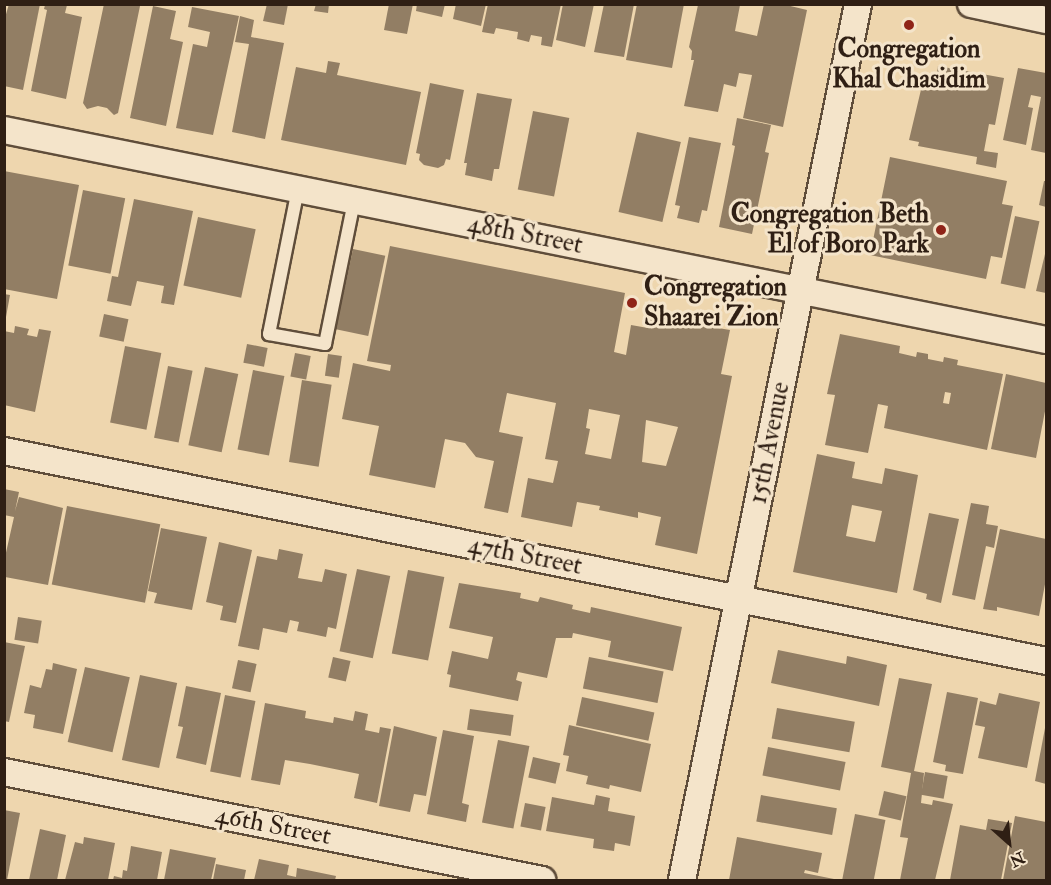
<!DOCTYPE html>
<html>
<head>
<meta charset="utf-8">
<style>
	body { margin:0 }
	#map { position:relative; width:1051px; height:885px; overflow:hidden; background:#eed6ae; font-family:"IM FELL Double Pica",serif }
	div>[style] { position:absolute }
	.building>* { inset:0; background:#927e64; transform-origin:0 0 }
	.roads { filter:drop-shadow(2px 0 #5f4d3a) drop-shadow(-2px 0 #5f4d3a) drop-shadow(0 2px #5f4d3a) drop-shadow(0 -2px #5f4d3a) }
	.lane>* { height:12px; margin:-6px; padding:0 6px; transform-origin:6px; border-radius:6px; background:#f4e4ca }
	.street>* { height:26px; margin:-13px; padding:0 13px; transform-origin:13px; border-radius:13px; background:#f4e4ca }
	.dots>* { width:16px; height:16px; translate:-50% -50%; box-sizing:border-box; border:3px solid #f4e4ca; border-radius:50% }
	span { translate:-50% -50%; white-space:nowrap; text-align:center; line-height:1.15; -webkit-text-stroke:6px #f4e4ca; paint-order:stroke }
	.poi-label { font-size:26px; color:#2f1f14; font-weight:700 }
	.right { translate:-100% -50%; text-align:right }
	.left { translate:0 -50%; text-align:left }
	.street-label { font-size:26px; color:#2f1f14 }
	.frame { position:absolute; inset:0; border:6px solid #2f1f14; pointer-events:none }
	.north { position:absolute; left:979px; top:813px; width:60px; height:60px; -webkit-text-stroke:4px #f4e4ca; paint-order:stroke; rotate:153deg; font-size:16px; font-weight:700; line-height:24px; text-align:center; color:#2f1f14 }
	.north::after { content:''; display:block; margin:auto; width:21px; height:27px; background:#2f1f14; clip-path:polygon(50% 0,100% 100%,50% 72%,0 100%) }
</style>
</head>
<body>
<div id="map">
	<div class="building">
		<div style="clip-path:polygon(9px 4px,40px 4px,23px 90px,4px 86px,4px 21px)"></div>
		<div style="clip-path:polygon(104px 4px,140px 6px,118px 113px,114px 115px,107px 108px,98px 106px,87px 109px,83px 103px)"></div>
		<div style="clip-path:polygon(267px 4px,288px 4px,284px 25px,263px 21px)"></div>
		<div style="clip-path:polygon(316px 4px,329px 4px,328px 13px,314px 11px)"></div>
		<div style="clip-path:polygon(389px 4px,413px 4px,407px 34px,384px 30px)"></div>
		<div style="clip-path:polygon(417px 4px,445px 4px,442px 17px,416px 11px)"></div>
		<div style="clip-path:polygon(456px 4px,486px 4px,481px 26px,453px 19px)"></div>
		<div style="clip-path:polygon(488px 4px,561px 4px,552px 47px,541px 45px,542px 37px,531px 35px,529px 42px,517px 39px,518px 32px,496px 28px,494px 34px,482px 32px)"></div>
		<div style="clip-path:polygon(563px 4px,594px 4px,585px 47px,556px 40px)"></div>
		<div style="clip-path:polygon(604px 4px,634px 4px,624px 57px,594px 52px)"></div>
		<div style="clip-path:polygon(637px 4px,684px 4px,672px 68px,626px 60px)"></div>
		<div style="clip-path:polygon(764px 4px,782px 4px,807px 10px,783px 127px,743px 118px,752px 75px,739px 73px,736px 87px,724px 84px,718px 112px,684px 106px,694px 60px,691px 60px,692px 51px,689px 47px,698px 5px,740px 5px,735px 31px,757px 36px)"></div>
		<div style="clip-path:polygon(45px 5px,67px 5px,65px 13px,82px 17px,66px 99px,31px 91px,47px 10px,44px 9px)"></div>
		<div style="clip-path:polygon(153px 6px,176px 11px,170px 39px,183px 42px,166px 126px,130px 118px)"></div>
		<div style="clip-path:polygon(192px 7px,239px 16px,213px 135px,176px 128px,193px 44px,207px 47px,210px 32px,188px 27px)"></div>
		<div style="clip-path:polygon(240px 16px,254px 20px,251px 37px,284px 43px,265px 139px,232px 132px,249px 44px,235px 42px)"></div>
		<div style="clip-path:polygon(328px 61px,340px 63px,337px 75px,421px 92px,406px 165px,281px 140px,296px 67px,326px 73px)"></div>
		<div style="clip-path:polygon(938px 66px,1004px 78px,995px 125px,989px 124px,984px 151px,998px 153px,996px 168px,976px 164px,977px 157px,918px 146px,919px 142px,909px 140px,924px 77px,936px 79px)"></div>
		<div style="clip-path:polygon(1018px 68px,1046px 73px,1046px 153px,1031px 150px,1041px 97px,1031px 95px,1028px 107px,1033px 108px,1026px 145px,1003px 140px)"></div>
		<div style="clip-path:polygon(430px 83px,464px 90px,450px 160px,446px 159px,444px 165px,438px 168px,424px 165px,419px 160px,420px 154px,416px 153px)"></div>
		<div style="clip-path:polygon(477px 93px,512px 99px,499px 169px,494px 169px,492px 181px,465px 175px,467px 163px,464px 163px)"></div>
		<div style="left:533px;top:111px;width:37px;height:80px;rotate:11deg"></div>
		<div style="clip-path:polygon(737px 118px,771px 125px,765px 152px,769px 153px,752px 234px,719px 227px,735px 146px,732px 145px)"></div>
		<div style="left:637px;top:132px;width:45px;height:82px;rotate:13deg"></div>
		<div style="clip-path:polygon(689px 137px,721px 143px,707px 211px,702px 210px,699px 223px,677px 218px,680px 206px,675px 205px)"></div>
		<div style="clip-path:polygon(890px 157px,1007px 181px,1002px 204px,1013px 206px,1002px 258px,991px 256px,986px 279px,870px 255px)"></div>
		<div style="clip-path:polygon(4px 171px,79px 185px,57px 299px,4px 289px)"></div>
		<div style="clip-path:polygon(1044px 181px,1046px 181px,1046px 207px,1039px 205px)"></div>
		<div style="left:83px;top:190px;width:43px;height:77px;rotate:11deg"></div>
		<div style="clip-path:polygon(134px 199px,193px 211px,174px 305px,161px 303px,164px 286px,137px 281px,131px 306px,107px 301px,112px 276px,118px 277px)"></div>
		<div style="left:1015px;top:216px;width:25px;height:69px;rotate:12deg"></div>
		<div style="left:198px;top:217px;width:59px;height:70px;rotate:12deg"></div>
		<div style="clip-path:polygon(evenodd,390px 246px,625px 293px,614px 352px,626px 355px,631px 325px,648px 328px,651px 310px,698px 319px,700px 314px,720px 318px,718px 328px,730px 330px,721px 374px,732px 376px,697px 554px,655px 545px,661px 517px,638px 512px,638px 518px,599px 510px,600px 506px,577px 502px,572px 527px,521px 517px,528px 478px,553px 483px,558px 461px,545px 459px,556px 403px,507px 393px,499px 432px,523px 437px,508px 513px,484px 508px,494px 461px,476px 457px,465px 443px,445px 439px,435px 488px,369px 475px,379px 426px,342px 419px,353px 363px,390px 371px,391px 365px,367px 361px,390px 246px,589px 409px,620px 415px,611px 459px,585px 454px,590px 429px,586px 428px,589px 409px,390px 246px,646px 420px,678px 427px,666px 466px,642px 462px,646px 420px)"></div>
		<div style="left:353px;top:249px;width:33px;height:82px;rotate:12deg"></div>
		<div style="clip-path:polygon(1046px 250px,1046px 293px,1036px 291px)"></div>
		<div style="clip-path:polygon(4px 294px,10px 295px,6px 317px,4px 317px)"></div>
		<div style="left:104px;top:314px;width:25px;height:23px;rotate:12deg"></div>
		<div style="clip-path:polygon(15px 326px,29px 329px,27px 335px,37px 337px,39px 329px,51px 331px,35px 412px,4px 405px,4px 331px,14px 333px)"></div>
		<div style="clip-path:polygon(evenodd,840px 334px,900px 346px,899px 353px,916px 357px,917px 352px,928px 354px,928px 359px,943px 362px,944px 357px,958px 360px,957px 365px,1003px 374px,987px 450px,884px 428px,888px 406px,878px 404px,868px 453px,825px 445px,835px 395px,827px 394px,840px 334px,945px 392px,951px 393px,949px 404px,943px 403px,945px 392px)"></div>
		<div style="left:247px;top:344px;width:21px;height:19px;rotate:11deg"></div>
		<div style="left:125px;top:346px;width:37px;height:78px;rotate:11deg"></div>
		<div style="left:295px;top:353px;width:16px;height:24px;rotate:11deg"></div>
		<div style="left:328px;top:354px;width:14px;height:22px;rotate:8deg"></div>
		<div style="left:168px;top:366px;width:25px;height:73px;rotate:11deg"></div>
		<div style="left:205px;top:367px;width:34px;height:80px;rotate:12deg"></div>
		<div style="left:253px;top:370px;width:32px;height:81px;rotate:11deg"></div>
		<div style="clip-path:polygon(1006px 374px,1046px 383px,1046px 406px,1036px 458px,991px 449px)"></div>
		<div style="left:302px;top:380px;width:30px;height:83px;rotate:9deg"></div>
		<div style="clip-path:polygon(evenodd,817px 454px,855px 462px,852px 478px,882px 484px,885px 468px,918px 475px,897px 593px,793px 572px,817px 454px,852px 505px,882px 511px,875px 542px,846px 536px,852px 505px)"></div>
		<div style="clip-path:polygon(4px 489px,19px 492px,15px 511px,19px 497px,63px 508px,48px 585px,5px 577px,5px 557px,14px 517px,4px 515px)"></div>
		<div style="clip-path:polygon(971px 503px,989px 506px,986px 524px,998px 526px,994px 548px,986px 546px,975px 600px,952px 595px)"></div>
		<div style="left:67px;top:506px;width:95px;height:80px;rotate:11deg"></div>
		<div style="clip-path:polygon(929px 513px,959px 519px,941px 603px,926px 599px,927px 594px,913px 590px)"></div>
		<div style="clip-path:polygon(161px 528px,207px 537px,192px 610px,154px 603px,157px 593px,148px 591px)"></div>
		<div style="clip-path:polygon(1000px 529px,1046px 539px,1046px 579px,1039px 616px,997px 607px,997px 611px,983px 609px)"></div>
		<div style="clip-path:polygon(219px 542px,252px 550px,236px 623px,220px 620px,223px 606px,206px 602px)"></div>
		<div style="clip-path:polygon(279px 549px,303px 554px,298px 578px,322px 582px,325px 569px,347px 574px,336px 629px,328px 627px,326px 637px,312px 634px,297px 631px,299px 622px,290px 620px,287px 633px,263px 628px,259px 650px,238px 646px,257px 556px,277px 560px)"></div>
		<div style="left:357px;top:569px;width:34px;height:84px;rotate:12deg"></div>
		<div style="left:408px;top:570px;width:37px;height:85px;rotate:11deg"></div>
		<div style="clip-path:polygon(459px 583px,521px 593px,520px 598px,538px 602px,540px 597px,573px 605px,572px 609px,590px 613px,591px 607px,682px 627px,673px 671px,608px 657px,611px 641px,573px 633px,572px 638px,556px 638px,547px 678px,518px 672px,516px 680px,522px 682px,518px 701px,449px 687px,451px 675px,447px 674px,452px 651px,488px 659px,493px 637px,449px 628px)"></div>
		<div style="left:18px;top:617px;width:24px;height:23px;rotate:9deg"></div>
		<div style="clip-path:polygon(4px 642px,25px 646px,9px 722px,4px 721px)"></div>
		<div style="clip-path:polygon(778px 650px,846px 664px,847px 656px,887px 665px,879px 706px,771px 683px)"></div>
		<div style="left:333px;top:657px;width:18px;height:21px;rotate:13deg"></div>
		<div style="left:589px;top:657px;width:76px;height:32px;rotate:11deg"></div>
		<div style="left:238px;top:660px;width:19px;height:29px;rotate:12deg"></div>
		<div style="clip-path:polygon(53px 663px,77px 669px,63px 734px,33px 728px,35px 715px,24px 713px,30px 685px,41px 688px,46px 669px,52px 670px)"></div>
		<div style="left:85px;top:667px;width:46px;height:77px;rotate:13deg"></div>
		<div style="left:140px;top:675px;width:38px;height:87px;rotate:12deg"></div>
		<div style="clip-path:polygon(899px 678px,932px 684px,914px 771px,924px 773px,921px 803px,932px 805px,933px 800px,953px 804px,935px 880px,900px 880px,908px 838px,900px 837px,911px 773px,881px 767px)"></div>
		<div style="clip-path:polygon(186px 686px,221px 693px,206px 765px,176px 758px,183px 727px,178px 726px)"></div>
		<div style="clip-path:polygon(947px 692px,978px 698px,963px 774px,945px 771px,946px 765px,933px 762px)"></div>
		<div style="clip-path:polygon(999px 693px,1040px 702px,1027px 768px,978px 758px,985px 727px,975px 725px,980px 701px,996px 705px)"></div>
		<div style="left:225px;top:695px;width:31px;height:78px;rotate:11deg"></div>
		<div style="left:582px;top:697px;width:74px;height:29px;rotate:12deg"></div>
		<div style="clip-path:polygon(265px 703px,306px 711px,305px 718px,333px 723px,334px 717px,353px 721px,355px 711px,368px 714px,365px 730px,379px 733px,380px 727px,391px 729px,377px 803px,354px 798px,359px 774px,310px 764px,285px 760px,280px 785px,251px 780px)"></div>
		<div style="left:777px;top:708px;width:79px;height:31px;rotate:10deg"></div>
		<div style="left:470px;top:709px;width:44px;height:21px;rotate:8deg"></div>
		<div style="clip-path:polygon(569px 725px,651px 744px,641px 792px,610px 785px,609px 789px,586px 784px,588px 776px,566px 771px,569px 756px,563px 755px)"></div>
		<div style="clip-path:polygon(394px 726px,437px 737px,426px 796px,414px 794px,410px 812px,379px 806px)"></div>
		<div style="clip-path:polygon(1045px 728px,1046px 728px,1046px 784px,1035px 781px)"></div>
		<div style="clip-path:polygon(443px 730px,474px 736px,462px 803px,469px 805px,466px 822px,427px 814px)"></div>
		<div style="left:498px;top:740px;width:32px;height:84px;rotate:11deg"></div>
		<div style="left:768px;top:747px;width:79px;height:29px;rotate:11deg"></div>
		<div style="left:533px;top:757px;width:28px;height:21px;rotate:13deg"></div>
		<div style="left:925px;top:772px;width:23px;height:23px;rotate:10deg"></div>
		<div style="left:884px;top:791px;width:23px;height:25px;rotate:13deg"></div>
		<div style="clip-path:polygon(596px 795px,610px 798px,608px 811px,635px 816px,630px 846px,615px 843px,614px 851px,593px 848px,594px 839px,546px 831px,552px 797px,594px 805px)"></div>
		<div style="left:761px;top:795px;width:77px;height:27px;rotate:10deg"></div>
		<div style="left:525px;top:803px;width:21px;height:24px;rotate:11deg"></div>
		<div style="clip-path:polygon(4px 810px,20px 813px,7px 880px,4px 880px)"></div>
		<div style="left:855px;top:814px;width:31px;height:67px;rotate:11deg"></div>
		<div style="clip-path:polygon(1015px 816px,1046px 822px,1046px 880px,1003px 880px)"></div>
		<div style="clip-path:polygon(988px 819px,1012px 823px,1001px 880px,950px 880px,960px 825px,986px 830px)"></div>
		<div style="clip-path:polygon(40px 829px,66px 835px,57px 880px,29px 880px)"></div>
		<div style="clip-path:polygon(84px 837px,115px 843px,108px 880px,65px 880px,75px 842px,83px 844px)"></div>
		<div style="clip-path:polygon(737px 837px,822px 853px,818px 873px,805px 870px,804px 873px,839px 880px,729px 880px)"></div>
		<div style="clip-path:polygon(131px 846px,162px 852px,157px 880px,113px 880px,114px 876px,122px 878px,123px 870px,127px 871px)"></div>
		<div style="clip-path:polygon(170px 849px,216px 858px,211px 880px,164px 880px)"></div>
		<div style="clip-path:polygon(259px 859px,289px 865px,287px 875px,296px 877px,297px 868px,336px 876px,335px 880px,254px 880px)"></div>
		<div style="clip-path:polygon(216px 864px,246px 870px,244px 880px,213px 880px)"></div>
	</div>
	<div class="roads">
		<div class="lane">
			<div style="left:298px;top:189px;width:148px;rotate:101.3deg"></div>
			<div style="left:269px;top:334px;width:57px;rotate:10.1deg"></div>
			<div style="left:325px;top:344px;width:146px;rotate:-78.5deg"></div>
		</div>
		<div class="street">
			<div style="left:971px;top:4px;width:77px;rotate:12deg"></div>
			<div style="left:4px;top:130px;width:1063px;rotate:11.39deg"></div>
			<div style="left:4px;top:451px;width:1063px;rotate:11.39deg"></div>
			<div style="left:4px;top:772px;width:549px;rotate:11.35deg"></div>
			<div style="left:682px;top:880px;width:894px;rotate:-78.64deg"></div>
		</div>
	</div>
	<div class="dots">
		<div style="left:909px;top:25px;background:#8f2418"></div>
		<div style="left:941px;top:230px;background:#8f2418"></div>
		<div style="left:632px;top:303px;background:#8f2418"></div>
	</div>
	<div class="poi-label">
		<span style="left:909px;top:65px">Congregation<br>Khal Chasidim</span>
		<span class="right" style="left:929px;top:230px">Congregation Beth<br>El of Boro Park</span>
		<span class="left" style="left:644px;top:303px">Congregation<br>Shaarei Zion</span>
	</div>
	<div class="street-label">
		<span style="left:525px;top:235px;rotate:11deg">48th Street</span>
		<span style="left:770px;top:443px;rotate:-79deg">15th Avenue</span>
		<span style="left:525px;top:556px;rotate:11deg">47th Street</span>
		<span style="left:273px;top:826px;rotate:11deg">46th Street</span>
	</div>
	<div class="frame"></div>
	<div class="north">N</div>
</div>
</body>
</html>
